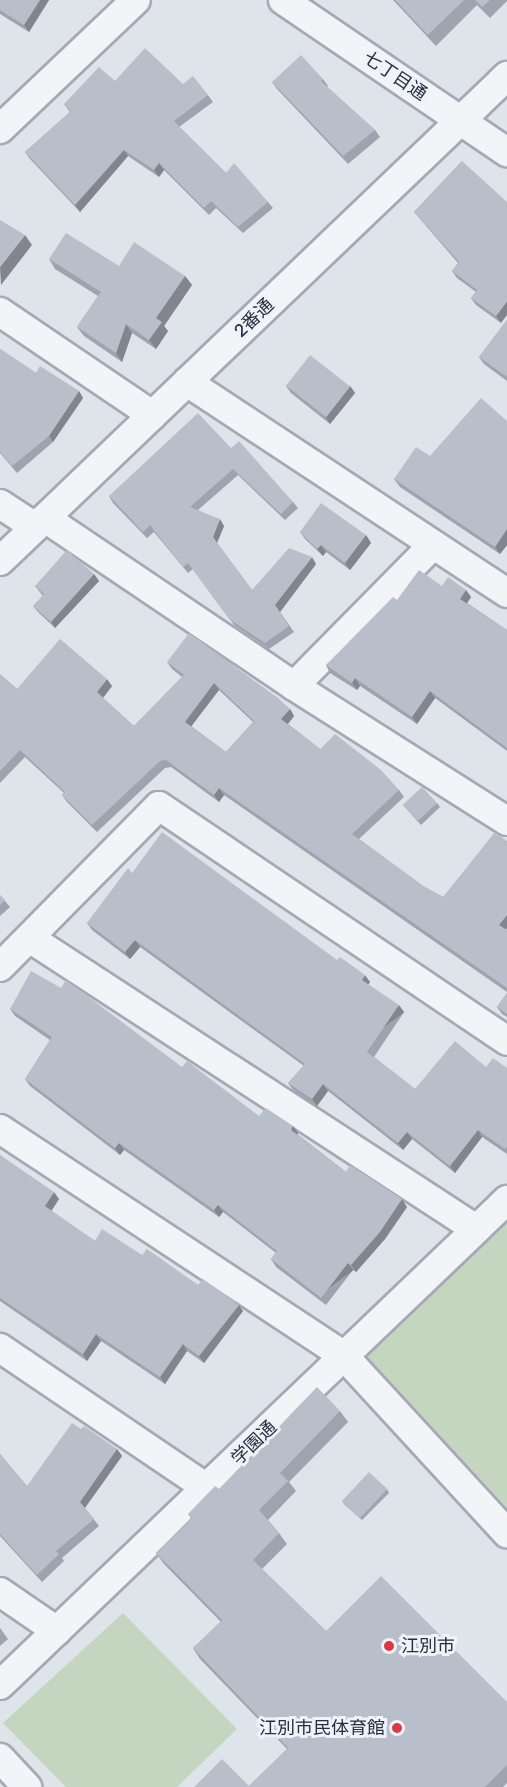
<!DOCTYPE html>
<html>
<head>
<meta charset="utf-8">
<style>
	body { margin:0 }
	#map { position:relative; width:507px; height:1787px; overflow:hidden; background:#dfe3ea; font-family:Rubik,"Noto Sans JP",sans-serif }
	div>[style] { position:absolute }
	.green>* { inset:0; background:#c4d5c0 }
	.roads { filter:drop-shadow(2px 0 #a4a9b5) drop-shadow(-2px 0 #a4a9b5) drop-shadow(0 2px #a4a9b5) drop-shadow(0 -2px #a4a9b5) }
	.minor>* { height:28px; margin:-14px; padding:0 14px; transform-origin:14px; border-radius:14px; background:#f3f4f8 }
	.wall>* { inset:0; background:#9fa3af }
	.shaded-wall>* { inset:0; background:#82858e; transform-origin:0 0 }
	.building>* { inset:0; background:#b9becb; transform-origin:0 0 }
	.dots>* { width:16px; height:16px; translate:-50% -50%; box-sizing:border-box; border:3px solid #eff2f7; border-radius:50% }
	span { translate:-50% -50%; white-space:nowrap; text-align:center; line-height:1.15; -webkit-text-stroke:6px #eff2f7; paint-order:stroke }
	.street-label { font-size:18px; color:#262f43 }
	.poi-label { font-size:18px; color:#262f43 }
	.left { translate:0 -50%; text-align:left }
	.right { translate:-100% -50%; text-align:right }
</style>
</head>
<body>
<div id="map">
	<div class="green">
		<div style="clip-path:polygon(507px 1218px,507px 1508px,362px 1353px)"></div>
		<div style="clip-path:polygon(123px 1613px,237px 1729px,177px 1787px,66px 1787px,3px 1723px)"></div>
	</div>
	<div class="roads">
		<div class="minor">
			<div style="left:283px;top:0;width:271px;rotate:34.2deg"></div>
			<div style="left:0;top:129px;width:187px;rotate:-43.5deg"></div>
			<div style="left:0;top:312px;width:184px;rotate:34.1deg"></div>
			<div style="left:187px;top:382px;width:383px;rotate:33.4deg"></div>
			<div style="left:0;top:504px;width:42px;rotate:33.3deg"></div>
			<div style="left:45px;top:518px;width:300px;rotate:34deg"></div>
			<div style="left:294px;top:686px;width:252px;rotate:32.4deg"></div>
			<div style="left:0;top:561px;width:702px;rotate:-43.73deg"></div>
			<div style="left:294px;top:686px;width:198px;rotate:-45.4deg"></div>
			<div style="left:31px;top:939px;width:531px;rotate:33.09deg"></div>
			<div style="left:0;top:967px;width:226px;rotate:-45.4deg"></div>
			<div style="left:159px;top:806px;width:420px;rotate:34deg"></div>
			<div style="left:0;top:1129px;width:412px;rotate:33.4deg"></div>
			<div style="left:344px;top:1356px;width:241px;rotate:47.4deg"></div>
			<div style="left:0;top:1348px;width:250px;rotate:34.1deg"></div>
			<div style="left:0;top:1592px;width:69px;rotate:34.4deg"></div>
			<div style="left:0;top:1685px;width:702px;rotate:-43.73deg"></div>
			<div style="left:0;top:1758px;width:40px;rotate:47deg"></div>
		</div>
	</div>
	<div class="wall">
		<div style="clip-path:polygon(0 0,49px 0,29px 32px,0 14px)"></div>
		<div style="clip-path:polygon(393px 0,507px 0,507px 1px,490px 18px,477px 5px,436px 46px)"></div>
		<div style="clip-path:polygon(323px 79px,328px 86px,327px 87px,375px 130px,380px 137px,348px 164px,277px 89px,272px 82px)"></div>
		<div style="clip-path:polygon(115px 81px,183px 84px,208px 95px,213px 102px,179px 127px,226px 173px,268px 202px,273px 208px,243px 233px,216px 208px,209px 215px,164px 170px,159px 177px,128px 156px,80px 212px,30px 159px,25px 152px,70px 112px,64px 104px)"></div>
		<div style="clip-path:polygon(462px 161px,501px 323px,476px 305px,471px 298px,476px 292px,457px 278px,452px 271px,458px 263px,420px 219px,414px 212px)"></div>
		<div style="clip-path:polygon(49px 259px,119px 266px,185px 276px,192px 285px,164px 326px,168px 331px,156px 349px,132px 333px,122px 362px,84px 336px,77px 327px,98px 296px,55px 269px)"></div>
		<div style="clip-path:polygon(507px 320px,507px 381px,484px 364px,479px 357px)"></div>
		<div style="clip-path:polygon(0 349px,36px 373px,79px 391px,83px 398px,53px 442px,17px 473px,0 453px)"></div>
		<div style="clip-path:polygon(286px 386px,350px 386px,355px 393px,330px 424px,291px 393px)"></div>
		<div style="clip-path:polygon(507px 421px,507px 545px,500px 554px,400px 487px,394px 479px,430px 456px)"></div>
		<div style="clip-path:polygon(231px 448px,293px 502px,298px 508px,285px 520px,238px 475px,198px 510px,224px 526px,217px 543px,252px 590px,316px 564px,280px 612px,294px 632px,269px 649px,234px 625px,193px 569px,188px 573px,154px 532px,147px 538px,113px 503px,109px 496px)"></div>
		<div style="clip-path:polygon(300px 532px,366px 535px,371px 543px,350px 570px,326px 552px,323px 556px,305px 539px)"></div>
		<div style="clip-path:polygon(94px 574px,99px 581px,55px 628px,38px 612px,33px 606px,43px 596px,35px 586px)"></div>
		<div style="clip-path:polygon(442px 586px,466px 590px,471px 597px,467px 603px,507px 630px,507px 751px,435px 698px,417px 724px,360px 686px,357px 690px,330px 673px,326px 665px,397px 600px)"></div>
		<div style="clip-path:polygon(evenodd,167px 662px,290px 709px,294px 716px,288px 724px,320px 749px,399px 790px,404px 797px,359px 839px,423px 886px,443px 897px,507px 841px,507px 928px,506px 929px,507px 930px,507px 992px,224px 795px,219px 802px,171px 767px,165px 768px,97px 832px,67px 802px,62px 795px,64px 793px,25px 757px,0 783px,0 674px,17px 689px,112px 686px,103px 698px,134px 726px,182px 677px,172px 669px,167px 662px,219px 690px,253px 722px,226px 752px,191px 726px,219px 690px)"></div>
		<div style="clip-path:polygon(437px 803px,440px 807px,421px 825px,403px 805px)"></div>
		<div style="clip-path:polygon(132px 873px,337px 960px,370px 982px,368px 985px,404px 1012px,374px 1057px,415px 1089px,486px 1067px,507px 1068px,507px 1154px,482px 1137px,455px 1173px,412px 1139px,403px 1150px,328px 1091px,317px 1106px,293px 1090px,288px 1083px,304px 1066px,140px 947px,130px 959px,92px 930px,87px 923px)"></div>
		<div style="clip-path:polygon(0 895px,10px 907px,0 916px)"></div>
		<div style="clip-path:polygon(507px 993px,507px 1017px,502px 1014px,497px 1007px)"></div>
		<div style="clip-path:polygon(10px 1009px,182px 1067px,259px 1116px,293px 1126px,298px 1133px,297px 1134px,346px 1172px,407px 1207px,385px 1239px,356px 1272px,353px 1270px,326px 1305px,276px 1267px,271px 1259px,276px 1253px,223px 1212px,219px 1217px,124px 1150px,120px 1155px,30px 1086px,25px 1079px,50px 1040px,15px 1016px)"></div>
		<div style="clip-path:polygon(0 1155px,59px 1199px,51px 1211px,95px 1241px,142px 1255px,198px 1285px,243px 1311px,204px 1363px,187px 1351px,165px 1384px,101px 1341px,87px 1361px,0 1301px)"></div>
		<div style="clip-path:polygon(340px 1411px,348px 1422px,289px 1482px,296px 1491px,268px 1520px,279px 1533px,287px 1544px,262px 1569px,326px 1631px,507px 1702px,507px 1783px,503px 1787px,194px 1787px,249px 1786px,287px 1749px,200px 1659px,193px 1648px,221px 1622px,164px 1564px,156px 1553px,191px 1518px,188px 1514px,219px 1489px)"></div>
		<div style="clip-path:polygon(81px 1429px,117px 1449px,122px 1456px,85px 1508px,99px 1526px,62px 1558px,64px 1561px,42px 1582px,0 1536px,0 1454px,27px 1486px)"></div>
		<div style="clip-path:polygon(387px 1489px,389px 1493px,362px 1520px,345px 1505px,342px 1501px)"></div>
		<div style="clip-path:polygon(0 1628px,8px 1639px,0 1646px)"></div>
	</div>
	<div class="shaded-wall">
		<div style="clip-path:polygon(40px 0,49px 0,29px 32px,24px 25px)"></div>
		<div style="clip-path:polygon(124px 150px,128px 156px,80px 212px,75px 205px)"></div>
		<div style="clip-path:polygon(159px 163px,164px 170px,159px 177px,154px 170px)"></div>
		<div style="clip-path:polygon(25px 235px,32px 245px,1px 285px,0 267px)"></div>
		<div style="clip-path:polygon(185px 276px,192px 285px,164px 326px,168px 331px,156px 349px,149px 340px,156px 318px)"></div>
		<div style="clip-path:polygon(507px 301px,507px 315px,501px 323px,496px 316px)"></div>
		<div style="clip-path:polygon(126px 324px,132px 333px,122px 362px,116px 353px)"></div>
		<div style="clip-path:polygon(350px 386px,355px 393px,330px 424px,325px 416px)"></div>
		<div style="clip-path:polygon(79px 391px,83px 398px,53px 442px,49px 436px)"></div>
		<div style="clip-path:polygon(220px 519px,224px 526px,217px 543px,213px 537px)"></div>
		<div style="clip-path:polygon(507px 529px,507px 545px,500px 554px,495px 547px)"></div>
		<div style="clip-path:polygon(366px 535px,371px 543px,350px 570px,345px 563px)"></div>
		<div style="clip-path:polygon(321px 545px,326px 552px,323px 556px,317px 549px)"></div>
		<div style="clip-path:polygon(312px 557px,316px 564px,280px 612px,275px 605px)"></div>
		<div style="clip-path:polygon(94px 574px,99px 581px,55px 628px,51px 622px)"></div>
		<div style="clip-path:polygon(466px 590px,471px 597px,465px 606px,460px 599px)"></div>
		<div style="clip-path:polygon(355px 678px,360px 686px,357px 690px,352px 683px)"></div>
		<div style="clip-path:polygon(107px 679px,112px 686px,102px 699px,97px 692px)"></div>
		<div style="clip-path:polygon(214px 683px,219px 690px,190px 728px,185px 722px)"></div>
		<div style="clip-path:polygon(430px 691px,435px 698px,417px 724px,412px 717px)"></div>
		<div style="clip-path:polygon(290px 709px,294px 716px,286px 726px,281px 719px)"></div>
		<div style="clip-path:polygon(219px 788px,224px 795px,219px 802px,214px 795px)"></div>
		<div style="clip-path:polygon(507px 915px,507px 928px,504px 932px,499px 925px)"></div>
		<div style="clip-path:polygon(135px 940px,140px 947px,130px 959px,125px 952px)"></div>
		<div style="clip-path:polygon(365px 975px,370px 982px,366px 987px,362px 980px)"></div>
		<div style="left:399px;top:1005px;width:9px;height:57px;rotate:54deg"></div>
		<div style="clip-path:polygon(323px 1084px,328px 1091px,317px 1106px,312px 1099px)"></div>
		<div style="clip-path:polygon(293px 1126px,298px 1133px,296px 1137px,291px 1130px)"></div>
		<div style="clip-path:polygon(478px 1130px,482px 1137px,455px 1173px,450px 1166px)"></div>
		<div style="clip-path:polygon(407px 1132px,412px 1139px,403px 1150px,398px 1143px)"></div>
		<div style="clip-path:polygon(119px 1143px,124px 1150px,120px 1155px,115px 1148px)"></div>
		<div style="clip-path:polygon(54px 1192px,59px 1199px,50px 1213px,45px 1206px)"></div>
		<div style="clip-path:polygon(402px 1199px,407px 1207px,385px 1239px,356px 1272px,351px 1265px)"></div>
		<div style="clip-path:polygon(218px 1205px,223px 1212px,219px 1217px,214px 1210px)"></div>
		<div style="left:348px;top:1263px;width:9px;height:44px;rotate:54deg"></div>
		<div style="clip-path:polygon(239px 1305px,243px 1311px,204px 1363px,199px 1356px)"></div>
		<div style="clip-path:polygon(96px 1334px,101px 1341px,87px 1361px,83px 1354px)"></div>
		<div style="clip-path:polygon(183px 1344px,187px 1351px,165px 1384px,160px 1377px)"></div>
		<div style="clip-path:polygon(117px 1449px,122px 1456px,84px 1509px,80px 1502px)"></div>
	</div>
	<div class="building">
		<div style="clip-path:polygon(0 0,40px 0,24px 25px,0 10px)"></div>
		<div style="clip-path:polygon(395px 0,464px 0,428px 35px)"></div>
		<div style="clip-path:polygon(475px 0,490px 0,482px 7px)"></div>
		<div style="clip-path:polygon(145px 48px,183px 84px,193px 76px,208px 95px,174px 121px,226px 173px,234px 163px,268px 202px,238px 227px,211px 201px,204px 208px,159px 163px,154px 170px,124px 150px,75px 205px,25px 152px,71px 111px,64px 104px,99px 67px,115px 81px)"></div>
		<div style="clip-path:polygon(301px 55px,323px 79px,321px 81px,375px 130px,343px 156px,272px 82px)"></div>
		<div style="clip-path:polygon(462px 161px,507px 202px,507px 301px,496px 316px,471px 298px,477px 290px,452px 271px,459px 262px,414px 212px)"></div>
		<div style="clip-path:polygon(0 220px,25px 235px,0 267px)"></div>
		<div style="clip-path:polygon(66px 233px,119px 266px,134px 242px,185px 276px,156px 318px,162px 322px,149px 340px,126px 324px,116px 353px,77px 327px,101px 292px,49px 259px)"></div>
		<div style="clip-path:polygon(507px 320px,507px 377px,479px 357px)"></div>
		<div style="clip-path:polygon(0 349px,36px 373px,40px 366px,79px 391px,49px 436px,12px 466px,0 452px)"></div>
		<div style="left:310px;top:355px;width:51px;height:39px;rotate:38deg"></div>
		<div style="clip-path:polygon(481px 398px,507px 421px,507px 529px,495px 547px,394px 479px,416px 447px,430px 456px)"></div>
		<div style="clip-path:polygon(198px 413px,231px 448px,239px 441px,293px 502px,281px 514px,233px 469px,190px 507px,220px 519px,213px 537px,252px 590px,289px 548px,312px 557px,275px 605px,289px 626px,265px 643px,229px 619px,188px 563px,183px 567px,150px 525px,143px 532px,109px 496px)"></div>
		<div style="clip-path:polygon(321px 503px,366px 535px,345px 563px,321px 545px,317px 549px,300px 532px)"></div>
		<div style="clip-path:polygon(67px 550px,94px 574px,51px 622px,33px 606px,44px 594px,35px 586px)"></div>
		<div style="clip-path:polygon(419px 570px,442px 586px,448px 577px,466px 590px,460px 599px,507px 630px,507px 748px,430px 691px,412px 717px,355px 678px,352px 683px,326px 665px,393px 597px,397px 600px)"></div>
		<div style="clip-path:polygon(evenodd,189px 633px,278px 698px,290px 709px,281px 719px,320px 749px,335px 734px,381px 770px,399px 790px,352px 834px,423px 886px,443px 897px,495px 832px,507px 841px,507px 915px,499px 925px,507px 930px,507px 988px,219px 788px,214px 795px,166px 760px,160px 761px,92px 825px,62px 795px,65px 792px,20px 750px,0 771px,0 674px,17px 689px,60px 639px,107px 679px,97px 692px,134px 726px,184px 675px,167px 662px,189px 633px,214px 683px,254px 721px,226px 752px,185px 722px,214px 683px)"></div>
		<div style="left:422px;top:787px;width:22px;height:26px;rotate:47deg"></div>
		<div style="clip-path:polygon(162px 832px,337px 960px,340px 957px,365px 975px,362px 980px,399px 1005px,367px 1052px,415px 1089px,455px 1041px,486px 1067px,493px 1058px,507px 1068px,507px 1147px,505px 1149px,478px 1130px,450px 1166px,407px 1132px,398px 1143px,323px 1084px,312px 1099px,288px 1083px,305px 1064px,135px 940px,125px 952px,87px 923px,128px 868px,132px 873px)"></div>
		<div style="clip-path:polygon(0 895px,5px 900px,0 905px)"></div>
		<div style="clip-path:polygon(31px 971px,61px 988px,66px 980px,182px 1067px,187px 1061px,259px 1116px,266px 1108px,293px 1126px,291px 1130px,346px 1172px,350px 1165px,402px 1199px,380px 1232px,351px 1265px,348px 1263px,321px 1298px,271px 1259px,277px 1251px,218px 1205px,214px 1210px,119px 1143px,115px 1148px,25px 1079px,52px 1037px,10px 1009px)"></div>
		<div style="clip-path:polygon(507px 993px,507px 1014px,497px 1007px)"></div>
		<div style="clip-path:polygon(0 1155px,54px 1192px,45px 1206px,95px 1241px,102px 1229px,142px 1255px,147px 1249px,198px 1285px,203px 1279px,239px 1305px,199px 1356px,183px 1344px,160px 1377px,96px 1334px,83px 1354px,0 1298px)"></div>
		<div style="clip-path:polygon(317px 1387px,340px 1411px,280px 1473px,288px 1481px,259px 1510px,279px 1533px,253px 1560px,326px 1631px,381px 1576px,507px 1702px,507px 1765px,485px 1787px,194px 1787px,222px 1759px,249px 1786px,288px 1748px,193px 1648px,222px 1620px,156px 1553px,192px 1518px,188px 1514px,215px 1486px,219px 1489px)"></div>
		<div style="clip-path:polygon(72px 1423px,81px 1429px,84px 1426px,117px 1449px,80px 1502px,94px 1519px,56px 1551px,59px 1554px,37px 1575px,0 1534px,0 1454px,27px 1486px)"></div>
		<div style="left:369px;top:1472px;width:25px;height:40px;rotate:43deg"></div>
	</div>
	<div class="dots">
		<div style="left:389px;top:1646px;background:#dd3744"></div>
		<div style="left:397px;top:1728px;background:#dd3744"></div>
	</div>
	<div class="street-label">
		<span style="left:395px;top:76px;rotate:34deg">七丁目通</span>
		<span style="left:254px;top:318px;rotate:-44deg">2番通</span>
		<span style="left:254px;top:1443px;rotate:-44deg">学園通</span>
	</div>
	<div class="poi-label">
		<span class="left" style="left:401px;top:1646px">江別市</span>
		<span class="right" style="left:385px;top:1728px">江別市民体育館</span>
	</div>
</div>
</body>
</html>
